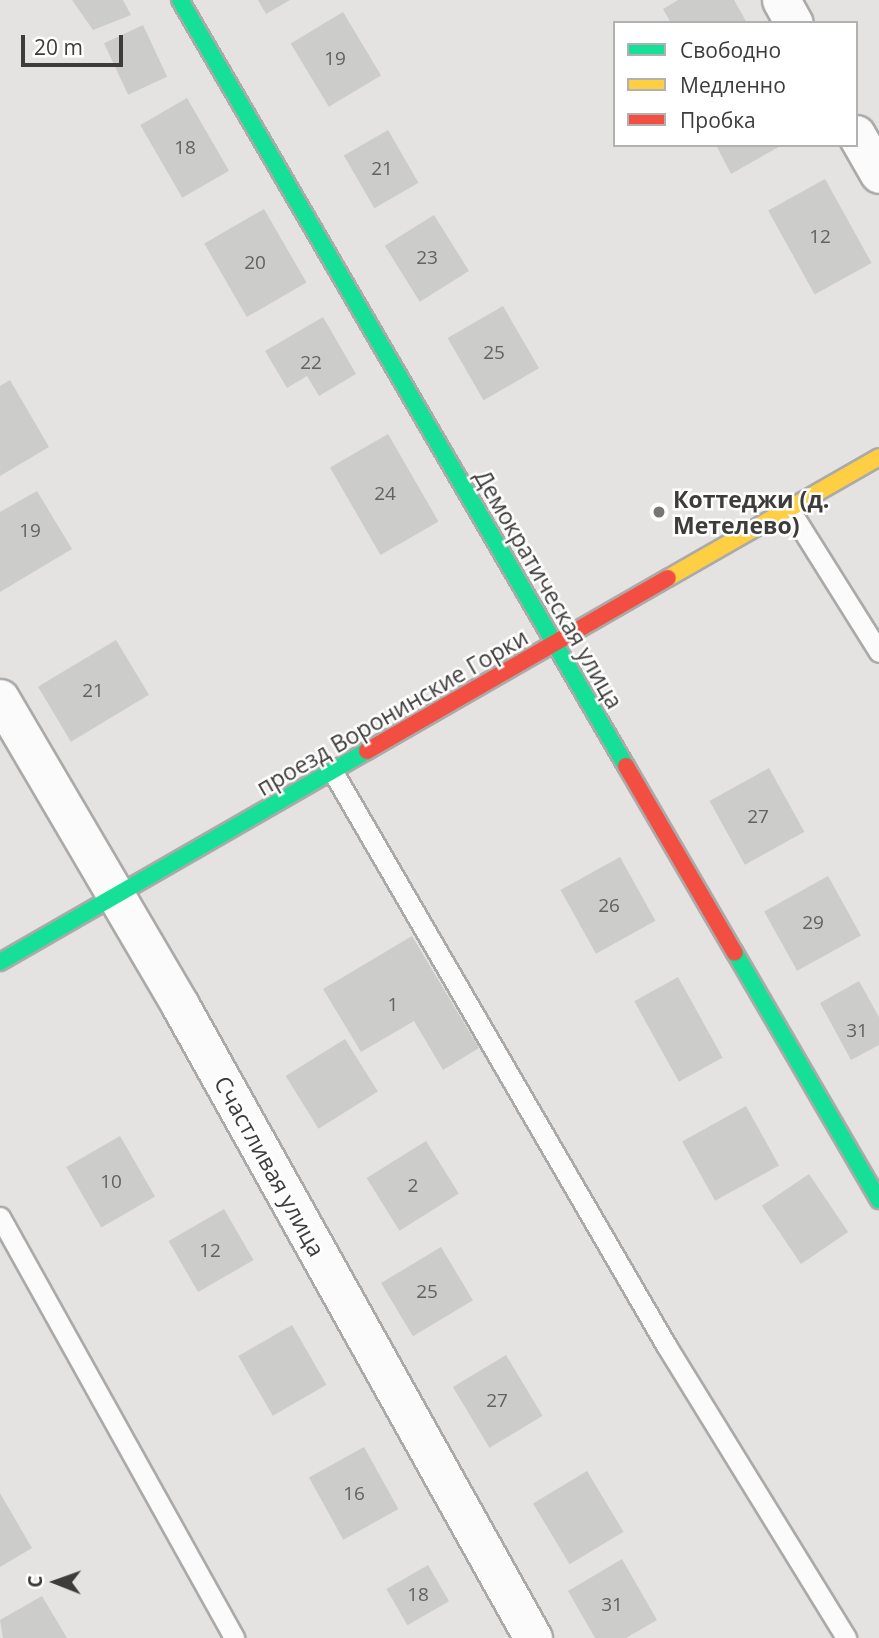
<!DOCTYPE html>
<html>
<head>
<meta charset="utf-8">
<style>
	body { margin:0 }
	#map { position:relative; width:879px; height:1638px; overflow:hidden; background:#e4e3e2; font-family:"Open Sans",sans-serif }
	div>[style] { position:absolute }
	.building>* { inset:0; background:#cccccb; transform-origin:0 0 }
	.roads { filter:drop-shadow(2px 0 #abaaa9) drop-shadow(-2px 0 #abaaa9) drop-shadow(0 2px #abaaa9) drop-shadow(0 -2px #abaaa9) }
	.lane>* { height:19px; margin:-9.5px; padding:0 9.5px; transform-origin:9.5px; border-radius:9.5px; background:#fbfbfb }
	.street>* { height:37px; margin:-18.5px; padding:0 18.5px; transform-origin:18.5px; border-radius:18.5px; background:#fbfbfb }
	.fast>* { height:16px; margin:-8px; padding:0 8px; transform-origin:8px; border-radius:8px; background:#16e098 }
	.slow>* { height:16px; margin:-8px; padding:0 8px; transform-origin:8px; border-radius:8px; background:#ffcf43 }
	.jam>* { height:16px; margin:-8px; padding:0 8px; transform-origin:8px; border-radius:8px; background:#f24e42 }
	.dots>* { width:19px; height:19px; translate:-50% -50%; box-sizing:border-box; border:4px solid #fff; border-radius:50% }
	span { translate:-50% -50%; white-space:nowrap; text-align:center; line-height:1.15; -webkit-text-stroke:5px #fff; paint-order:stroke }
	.number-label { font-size:19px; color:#636261 }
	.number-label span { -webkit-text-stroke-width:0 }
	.poi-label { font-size:23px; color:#3d3c3b; font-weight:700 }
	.left { translate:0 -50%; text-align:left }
	.street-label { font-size:23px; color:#3d3c3b }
	.legend { position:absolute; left:613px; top:21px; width:245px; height:126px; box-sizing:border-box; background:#fff; border:2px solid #b1b1b1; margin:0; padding:9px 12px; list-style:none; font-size:21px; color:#3d3c3b }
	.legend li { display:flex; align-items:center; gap:14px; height:35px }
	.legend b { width:35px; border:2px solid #b1b1b1 }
	.north { position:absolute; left:21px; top:1547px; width:70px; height:70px; -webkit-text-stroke:5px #fff; paint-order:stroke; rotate:271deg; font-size:19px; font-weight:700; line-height:28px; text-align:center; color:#3d3c3b }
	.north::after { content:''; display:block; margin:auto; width:24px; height:32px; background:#3d3c3b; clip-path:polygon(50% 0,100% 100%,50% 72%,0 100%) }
	.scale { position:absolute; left:21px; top:35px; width:102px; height:32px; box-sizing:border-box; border:4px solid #3d3c3b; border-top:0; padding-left:9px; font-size:21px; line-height:24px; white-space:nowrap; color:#3d3c3b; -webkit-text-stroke:5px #fff; paint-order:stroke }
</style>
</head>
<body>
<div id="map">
	<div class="building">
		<div style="clip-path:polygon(72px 0,123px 0,131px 15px,93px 30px)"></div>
		<div style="clip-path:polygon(258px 0,290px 0,266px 14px)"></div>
		<div style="clip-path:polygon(678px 0,734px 0,747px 23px,671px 23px,663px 9px)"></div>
		<div style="left:343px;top:12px;width:74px;height:61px;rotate:59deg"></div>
		<div style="left:143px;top:25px;width:57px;height:43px;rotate:65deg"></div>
		<div style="left:187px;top:98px;width:84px;height:54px;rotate:60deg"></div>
		<div style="left:388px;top:130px;width:61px;height:51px;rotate:60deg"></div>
		<div style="clip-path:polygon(716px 145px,782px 145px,731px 174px)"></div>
		<div style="left:825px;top:179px;width:96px;height:65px;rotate:61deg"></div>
		<div style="left:264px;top:209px;width:85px;height:69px;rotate:60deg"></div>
		<div style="left:434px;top:215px;width:66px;height:58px;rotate:58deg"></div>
		<div style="left:503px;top:306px;width:72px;height:64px;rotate:60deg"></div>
		<div style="clip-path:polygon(323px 317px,356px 374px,319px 396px,307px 376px,287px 388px,265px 351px)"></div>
		<div style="clip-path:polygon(10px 380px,49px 447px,0 476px,0 386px)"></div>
		<div style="left:388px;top:434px;width:101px;height:67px;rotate:60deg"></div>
		<div style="clip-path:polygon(37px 491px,72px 549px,0 592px,0 512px)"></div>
		<div style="left:116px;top:640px;width:64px;height:91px;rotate:59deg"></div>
		<div style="left:769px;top:768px;width:73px;height:68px;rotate:61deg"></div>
		<div style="left:620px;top:857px;width:73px;height:68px;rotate:61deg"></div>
		<div style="left:828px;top:876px;width:68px;height:73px;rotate:61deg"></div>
		<div style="clip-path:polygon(412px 936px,479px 1048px,443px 1070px,414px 1021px,361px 1052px,323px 989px)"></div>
		<div style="left:678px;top:977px;width:92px;height:50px;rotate:61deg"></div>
		<div style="clip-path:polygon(859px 981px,879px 1017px,879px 1045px,851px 1060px,820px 1003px)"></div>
		<div style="left:345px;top:1039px;width:62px;height:70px;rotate:58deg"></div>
		<div style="left:746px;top:1106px;width:68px;height:73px;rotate:61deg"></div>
		<div style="left:120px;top:1136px;width:70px;height:62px;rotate:60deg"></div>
		<div style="left:426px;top:1141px;width:62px;height:70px;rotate:58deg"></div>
		<div style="left:809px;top:1174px;width:70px;height:57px;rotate:56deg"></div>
		<div style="left:224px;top:1209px;width:59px;height:64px;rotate:60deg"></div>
		<div style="left:441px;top:1247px;width:62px;height:70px;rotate:59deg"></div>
		<div style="left:292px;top:1325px;width:69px;height:62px;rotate:60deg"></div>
		<div style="left:506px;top:1355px;width:71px;height:62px;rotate:59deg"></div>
		<div style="left:364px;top:1447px;width:71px;height:63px;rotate:61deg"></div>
		<div style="left:587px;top:1471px;width:71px;height:63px;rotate:59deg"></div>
		<div style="clip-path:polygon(0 1493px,32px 1548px,0 1567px)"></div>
		<div style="clip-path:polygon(622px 1559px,657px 1620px,626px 1638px,595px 1638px,568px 1591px)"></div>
		<div style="left:428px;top:1565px;width:42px;height:48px;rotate:60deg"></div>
		<div style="clip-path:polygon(42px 1596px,67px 1638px,3px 1638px,0 1620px)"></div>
	</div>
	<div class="roads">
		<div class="lane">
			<div style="left:788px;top:507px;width:171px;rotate:57.9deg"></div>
			<div style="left:333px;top:772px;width:663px;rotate:59.84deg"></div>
			<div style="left:666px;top:1345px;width:344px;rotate:58.4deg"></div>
			<div style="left:0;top:1217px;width:482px;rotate:60.9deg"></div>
		</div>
		<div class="street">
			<div style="left:781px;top:0;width:26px;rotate:61deg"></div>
			<div style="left:856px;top:134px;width:46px;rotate:60.1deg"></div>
			<div style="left:0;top:698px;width:356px;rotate:59.6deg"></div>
			<div style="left:180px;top:1005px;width:725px;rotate:60.85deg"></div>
		</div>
		<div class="fast">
			<div style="left:180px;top:0;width:886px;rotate:59.79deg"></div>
			<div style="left:735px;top:953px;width:286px;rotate:59.8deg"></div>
			<div style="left:0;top:962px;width:423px;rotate:-29.9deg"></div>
		</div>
		<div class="slow">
			<div style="left:668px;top:578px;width:243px;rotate:-29.8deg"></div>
		</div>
		<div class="jam">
			<div style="left:367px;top:751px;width:347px;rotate:-29.9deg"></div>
			<div style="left:626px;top:766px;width:216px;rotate:59.8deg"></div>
		</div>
	</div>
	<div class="dots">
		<div style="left:659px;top:512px;background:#777675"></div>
	</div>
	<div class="number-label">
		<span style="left:335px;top:59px">19</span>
		<span style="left:185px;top:148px">18</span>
		<span style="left:382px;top:169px">21</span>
		<span style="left:820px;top:237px">12</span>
		<span style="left:427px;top:258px">23</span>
		<span style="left:255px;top:263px">20</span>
		<span style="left:494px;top:353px">25</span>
		<span style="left:311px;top:363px">22</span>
		<span style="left:385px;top:494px">24</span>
		<span style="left:30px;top:531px">19</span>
		<span style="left:93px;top:691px">21</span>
		<span style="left:758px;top:817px">27</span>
		<span style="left:609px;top:906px">26</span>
		<span style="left:813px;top:923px">29</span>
		<span style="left:393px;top:1005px">1</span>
		<span style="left:857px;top:1031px">31</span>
		<span style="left:111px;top:1182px">10</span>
		<span style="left:413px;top:1186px">2</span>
		<span style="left:210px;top:1251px">12</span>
		<span style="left:427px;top:1292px">25</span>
		<span style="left:497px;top:1401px">27</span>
		<span style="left:354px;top:1494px">16</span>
		<span style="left:418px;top:1595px">18</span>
		<span style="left:612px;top:1605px">31</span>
	</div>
	<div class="poi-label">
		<span class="left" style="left:673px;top:512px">Коттеджи (д.<br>Метелево)</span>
	</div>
	<div class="street-label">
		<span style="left:549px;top:589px;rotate:60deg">Демократическая улица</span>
		<span style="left:392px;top:712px;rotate:-30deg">проезд Воронинские Горки</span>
		<span style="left:270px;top:1166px;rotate:61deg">Счастливая улица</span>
	</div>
	<ul class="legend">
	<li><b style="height:9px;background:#16e098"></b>Свободно</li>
	<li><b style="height:9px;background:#ffcf43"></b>Медленно</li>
	<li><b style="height:9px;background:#f24e42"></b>Пробка</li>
	</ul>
	<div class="north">С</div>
	<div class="scale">20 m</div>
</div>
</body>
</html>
